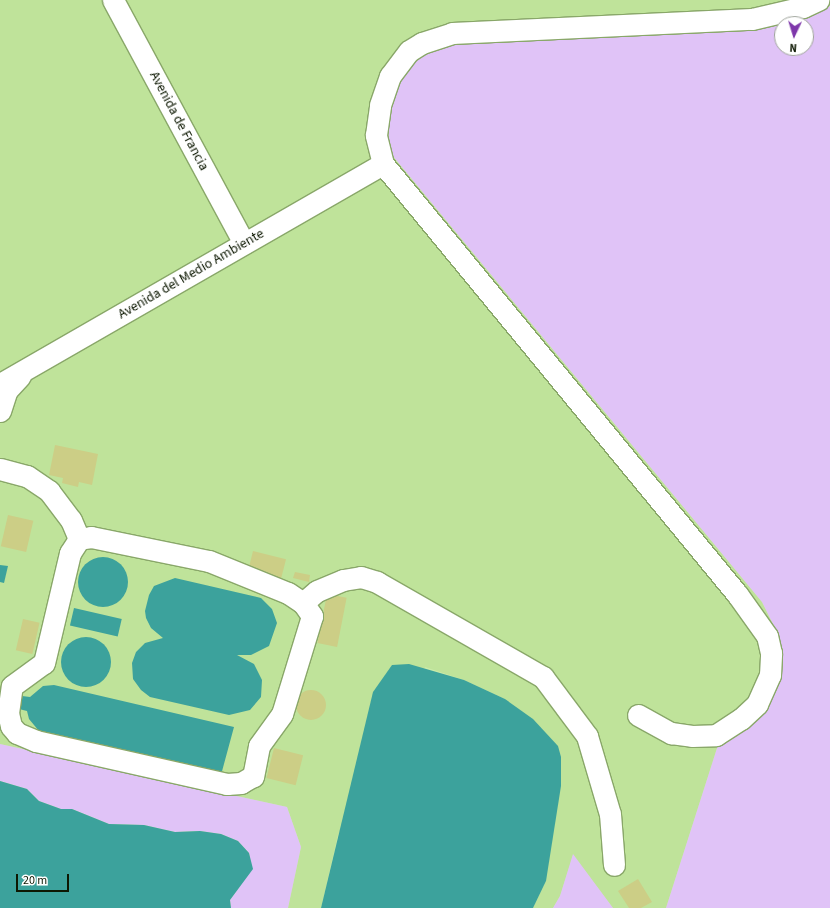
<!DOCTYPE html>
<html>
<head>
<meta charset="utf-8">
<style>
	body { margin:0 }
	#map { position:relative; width:830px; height:908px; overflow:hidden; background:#caeba9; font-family:"Source Sans 3",sans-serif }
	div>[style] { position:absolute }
	.built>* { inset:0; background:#bfe39a }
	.green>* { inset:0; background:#e0c3f7 }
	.water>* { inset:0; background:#3ca29c; transform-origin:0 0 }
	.round { border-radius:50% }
	.building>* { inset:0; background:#ccce86; transform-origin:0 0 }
	.roads { filter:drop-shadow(1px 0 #89a769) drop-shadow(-1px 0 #89a769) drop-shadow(0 1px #89a769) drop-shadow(0 -1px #89a769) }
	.minor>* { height:21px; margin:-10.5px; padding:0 10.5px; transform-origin:10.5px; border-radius:10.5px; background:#fff }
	span { translate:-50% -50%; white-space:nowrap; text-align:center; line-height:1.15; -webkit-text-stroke:3px #fff; paint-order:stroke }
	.street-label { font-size:14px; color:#0d1802 }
	.north { position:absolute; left:774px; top:16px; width:40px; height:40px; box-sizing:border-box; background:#fff; border:1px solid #9ea39a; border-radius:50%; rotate:184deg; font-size:11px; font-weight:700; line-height:16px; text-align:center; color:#0d1802 }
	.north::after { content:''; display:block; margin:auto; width:14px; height:18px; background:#7e37aa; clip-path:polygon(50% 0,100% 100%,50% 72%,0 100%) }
	.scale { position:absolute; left:16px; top:874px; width:53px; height:18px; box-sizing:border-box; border:2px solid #0d1802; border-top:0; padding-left:5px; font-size:12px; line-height:14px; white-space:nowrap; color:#0d1802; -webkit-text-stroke:3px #fff; paint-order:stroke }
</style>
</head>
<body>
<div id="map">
	<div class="built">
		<div style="clip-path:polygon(0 0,830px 0,830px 6px,807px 18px,772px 27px,478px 40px,404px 74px,390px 109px,388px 140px,392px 155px,762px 602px,776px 630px,781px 650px,782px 672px,777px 689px,767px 709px,746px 730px,718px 745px,666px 908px,613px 908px,573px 855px,560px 896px,553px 908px,533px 908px,546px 881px,505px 699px,464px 680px,425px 667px,338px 835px,321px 908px,288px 908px,301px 847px,287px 807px,0 744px)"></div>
	</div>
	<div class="green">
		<div style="clip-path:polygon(830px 6px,830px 908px,666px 908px,718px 745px,746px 730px,767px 709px,777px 689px,782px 672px,781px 650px,776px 630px,762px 602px,392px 155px,388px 140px,390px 108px,404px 74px,413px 62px,423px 55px,450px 44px,478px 40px,772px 27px,782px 24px,782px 48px,806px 48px,806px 24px,784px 24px,807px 18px)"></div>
		<div style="clip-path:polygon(0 744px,287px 807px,301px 847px,288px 908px,231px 908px,230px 900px,252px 869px,249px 853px,238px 841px,221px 834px,200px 831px,175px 832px,144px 825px,109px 824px,72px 809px,61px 809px,39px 801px,27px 789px,0 781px)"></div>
		<div style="clip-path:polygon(573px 854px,613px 908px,553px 908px,560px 896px)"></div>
	</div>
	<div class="water">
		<div class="round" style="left:78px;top:557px;width:50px;height:50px"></div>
		<div style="clip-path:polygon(0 565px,8px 566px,4px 583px,0 582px)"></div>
		<div style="clip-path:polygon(175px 578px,261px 598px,272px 609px,277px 623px,269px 646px,251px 655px,237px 655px,254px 664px,262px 680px,261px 697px,250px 710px,229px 715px,150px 697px,141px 690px,133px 679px,132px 663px,136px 652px,145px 643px,163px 638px,151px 628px,146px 618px,145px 611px,149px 595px,154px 586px)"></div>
		<div style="left:74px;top:608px;width:49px;height:18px;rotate:13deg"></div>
		<div class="round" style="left:61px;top:637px;width:50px;height:50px"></div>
		<div style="clip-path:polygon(409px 664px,464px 680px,505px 699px,533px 719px,558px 746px,561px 757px,561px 786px,546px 881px,533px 908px,321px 908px,373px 692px,392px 665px)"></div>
		<div style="clip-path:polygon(54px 685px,234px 727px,221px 775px,39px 731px,29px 719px,27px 711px,19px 709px,22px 696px,30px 697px,43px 686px)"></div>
		<div style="clip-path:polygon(0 781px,27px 789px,39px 801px,61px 809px,72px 809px,109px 824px,144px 825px,175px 832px,200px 831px,221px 834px,238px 841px,249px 853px,253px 869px,230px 900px,231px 908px,0 908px)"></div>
	</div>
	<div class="building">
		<div style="clip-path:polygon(55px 445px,98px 454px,92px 485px,79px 482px,78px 487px,62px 483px,63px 478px,49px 475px)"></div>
		<div style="left:8px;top:515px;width:26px;height:32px;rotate:13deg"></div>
		<div style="left:253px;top:551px;width:34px;height:21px;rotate:14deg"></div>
		<div style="clip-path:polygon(295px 572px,310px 575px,309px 582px,293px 578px)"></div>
		<div style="left:327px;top:594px;width:20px;height:50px;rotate:11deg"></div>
		<div style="left:23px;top:619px;width:17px;height:32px;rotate:13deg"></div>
		<div class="round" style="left:296px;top:690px;width:30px;height:30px"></div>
		<div style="left:274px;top:748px;width:30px;height:31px;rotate:14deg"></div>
		<div style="clip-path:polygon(638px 879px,652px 902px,641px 908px,629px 908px,618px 891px)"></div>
	</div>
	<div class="roads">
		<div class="minor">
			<div style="left:113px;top:0;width:276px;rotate:61.7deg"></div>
			<div style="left:0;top:384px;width:442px;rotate:-29.9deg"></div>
			<div style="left:0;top:411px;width:22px;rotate:-72deg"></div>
			<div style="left:7px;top:390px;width:19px;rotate:-47deg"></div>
			<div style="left:0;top:469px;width:28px;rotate:15deg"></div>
			<div style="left:27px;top:476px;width:27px;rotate:34deg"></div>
			<div style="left:49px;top:491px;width:36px;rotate:53deg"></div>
			<div style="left:71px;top:520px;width:21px;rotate:67deg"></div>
			<div style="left:91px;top:537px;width:120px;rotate:11.5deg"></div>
			<div style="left:209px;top:561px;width:85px;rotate:22.1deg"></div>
			<div style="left:288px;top:593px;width:18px;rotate:34deg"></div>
			<div style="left:303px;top:603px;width:16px;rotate:55deg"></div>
			<div style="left:312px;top:616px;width:102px;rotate:107deg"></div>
			<div style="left:282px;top:714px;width:39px;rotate:126deg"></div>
			<div style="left:259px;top:746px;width:31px;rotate:101deg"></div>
			<div style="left:253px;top:776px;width:14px;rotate:150deg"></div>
			<div style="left:241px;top:783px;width:14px;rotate:176deg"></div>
			<div style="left:227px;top:784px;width:196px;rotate:-167.3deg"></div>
			<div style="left:36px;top:741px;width:21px;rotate:-157deg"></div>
			<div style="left:17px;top:733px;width:9px;rotate:-131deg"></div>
			<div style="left:11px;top:726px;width:13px;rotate:-103deg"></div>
			<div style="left:8px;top:713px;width:27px;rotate:-82deg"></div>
			<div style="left:12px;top:686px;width:39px;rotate:-36deg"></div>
			<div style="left:44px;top:663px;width:113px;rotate:-76.7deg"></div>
			<div style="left:70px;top:553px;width:17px;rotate:-57deg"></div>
			<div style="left:79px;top:539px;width:12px;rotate:-9deg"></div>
			<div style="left:303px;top:603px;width:18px;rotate:-41deg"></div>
			<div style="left:317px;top:591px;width:28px;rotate:-23deg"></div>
			<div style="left:343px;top:580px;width:18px;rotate:-9deg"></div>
			<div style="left:361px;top:577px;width:17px;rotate:17deg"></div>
			<div style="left:377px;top:582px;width:191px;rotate:29.8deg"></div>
			<div style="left:543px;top:677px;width:74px;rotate:53.3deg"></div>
			<div style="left:587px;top:736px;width:81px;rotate:73.6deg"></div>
			<div style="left:610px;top:814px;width:51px;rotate:85.5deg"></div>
			<div style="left:638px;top:715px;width:38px;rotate:29deg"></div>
			<div style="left:671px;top:733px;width:21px;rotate:8deg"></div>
			<div style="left:692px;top:736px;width:24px;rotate:-2deg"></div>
			<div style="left:716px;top:735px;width:30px;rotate:-33deg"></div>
			<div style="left:741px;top:719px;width:22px;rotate:-43deg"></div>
			<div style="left:757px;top:704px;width:32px;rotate:-66deg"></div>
			<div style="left:770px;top:675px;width:22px;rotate:-87deg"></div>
			<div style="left:771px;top:653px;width:17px;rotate:-103deg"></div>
			<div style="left:767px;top:636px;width:52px;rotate:-125.5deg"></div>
			<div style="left:737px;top:594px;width:557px;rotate:-129.46deg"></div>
			<div style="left:383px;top:164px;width:30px;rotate:-104deg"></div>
			<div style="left:376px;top:135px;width:30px;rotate:-82deg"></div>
			<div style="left:380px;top:105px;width:31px;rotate:-71deg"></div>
			<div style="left:390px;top:76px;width:31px;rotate:-53deg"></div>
			<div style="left:409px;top:51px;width:15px;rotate:-32deg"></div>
			<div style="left:422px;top:43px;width:32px;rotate:-18deg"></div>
			<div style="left:452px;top:33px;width:300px;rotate:-2.7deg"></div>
			<div style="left:752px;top:19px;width:52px;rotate:-13.2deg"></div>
			<div style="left:803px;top:7px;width:17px;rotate:-25deg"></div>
		</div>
	</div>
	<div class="street-label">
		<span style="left:179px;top:121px;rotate:62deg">Avenida de Francia</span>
		<span style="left:191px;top:274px;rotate:-30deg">Avenida del Medio Ambiente</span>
	</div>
	<div class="north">N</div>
	<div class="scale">20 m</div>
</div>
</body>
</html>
